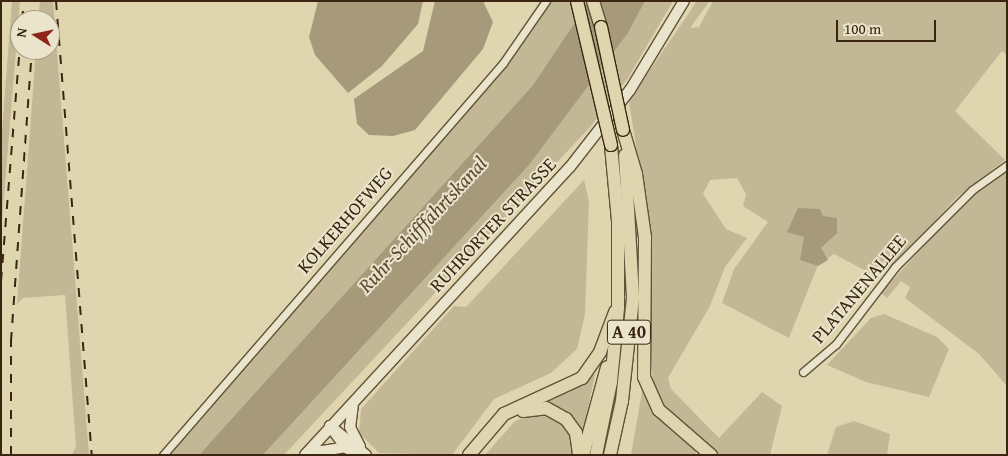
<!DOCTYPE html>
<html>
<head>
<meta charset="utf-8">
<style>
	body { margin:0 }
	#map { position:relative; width:1008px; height:456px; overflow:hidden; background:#dfd6b0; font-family:"Gentium Book Plus",serif }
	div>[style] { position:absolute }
	.green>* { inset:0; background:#c3b895 }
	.water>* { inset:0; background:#a79a7a }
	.roads { filter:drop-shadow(1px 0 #635238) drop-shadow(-1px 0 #635238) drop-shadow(0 1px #635238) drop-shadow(0 -1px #635238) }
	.minor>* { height:7px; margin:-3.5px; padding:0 3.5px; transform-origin:3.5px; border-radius:3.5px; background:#eae4cc }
	.secondary>* { height:10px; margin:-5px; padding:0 5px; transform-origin:5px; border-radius:5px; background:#eae4cc }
	.motorway>* { height:12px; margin:-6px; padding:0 6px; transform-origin:6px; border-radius:6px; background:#dfd6b0 }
	.rail>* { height:2px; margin-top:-1px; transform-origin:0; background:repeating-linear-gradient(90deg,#3a2610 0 9px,transparent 0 18px) }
	.bridges { filter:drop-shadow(1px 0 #3a2610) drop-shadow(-1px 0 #3a2610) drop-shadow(0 1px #3a2610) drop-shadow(0 -1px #3a2610) }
	.motorway-bridge>* { height:12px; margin:-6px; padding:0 6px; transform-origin:6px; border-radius:6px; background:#dfd6b0 }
	span { translate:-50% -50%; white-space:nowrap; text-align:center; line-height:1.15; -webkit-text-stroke:4px #eae4cc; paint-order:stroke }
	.shield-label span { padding:1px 4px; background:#eae4cc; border:1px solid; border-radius:4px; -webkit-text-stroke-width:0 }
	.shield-label { font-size:18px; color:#3a2610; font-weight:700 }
	.street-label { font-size:19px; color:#3a2610 }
	.water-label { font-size:20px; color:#5b4930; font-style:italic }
	.frame { position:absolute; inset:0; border:2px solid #3a2610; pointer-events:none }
	.north { position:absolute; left:10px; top:10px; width:50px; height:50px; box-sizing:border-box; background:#eae4cc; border:1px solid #a49881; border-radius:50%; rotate:280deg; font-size:14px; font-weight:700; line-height:20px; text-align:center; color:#3a2610 }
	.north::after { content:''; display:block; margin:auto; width:18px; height:22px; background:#8f2418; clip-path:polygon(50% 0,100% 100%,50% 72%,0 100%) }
	.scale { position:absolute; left:836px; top:20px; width:100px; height:22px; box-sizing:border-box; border:2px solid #3a2610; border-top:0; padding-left:6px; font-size:15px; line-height:18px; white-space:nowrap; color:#3a2610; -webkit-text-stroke:4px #eae4cc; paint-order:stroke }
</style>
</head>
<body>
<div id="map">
	<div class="green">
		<div style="clip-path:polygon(12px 1px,20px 1px,1px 233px,1px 144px)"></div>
		<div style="clip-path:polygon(40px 1px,53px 1px,89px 455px,72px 455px,76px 446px,65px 295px,23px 298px,17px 304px,36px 50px,50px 50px,50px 20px,38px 20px)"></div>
		<div style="clip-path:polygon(540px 1px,589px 1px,533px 85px,199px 455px,160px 455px,501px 61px)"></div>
		<div style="clip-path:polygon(645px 1px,673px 1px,628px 78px,591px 126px,284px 455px,263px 455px,529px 165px,628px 33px)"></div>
		<div style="clip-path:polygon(697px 1px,710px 1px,690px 28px,699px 27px,713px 1px,1007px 1px,1007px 55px,1002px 51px,955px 111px,1005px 160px,956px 198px,892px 269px,883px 262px,870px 273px,834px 254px,818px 265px,789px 338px,722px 303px,734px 269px,768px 222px,743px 206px,746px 194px,737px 178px,710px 180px,703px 194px,726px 229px,747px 238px,725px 267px,710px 306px,668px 378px,671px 389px,719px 438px,762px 392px,782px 406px,770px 455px,720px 455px,669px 413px,655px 391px,650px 358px,651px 242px,629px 101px)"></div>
		<div style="clip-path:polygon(1007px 170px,1007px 386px,979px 354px,905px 298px,910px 287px,901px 281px,887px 298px,881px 293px,960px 206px)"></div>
		<div style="clip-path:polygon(584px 180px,589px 202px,585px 315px,577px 349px,551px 373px,494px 399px,452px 455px,379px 453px,359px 433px,361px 409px,454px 306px,466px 307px)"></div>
		<div style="clip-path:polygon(884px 314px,937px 337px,949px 349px,929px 397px,866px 382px,827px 365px,871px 318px)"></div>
		<div style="clip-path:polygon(595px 374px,582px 439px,541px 404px)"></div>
		<div style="clip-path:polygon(643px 386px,652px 407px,697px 450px,695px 455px,631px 455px)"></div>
		<div style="clip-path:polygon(535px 413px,554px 417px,568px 431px,574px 455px,485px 455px,515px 421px)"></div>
		<div style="clip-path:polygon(854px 421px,890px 434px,887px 455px,827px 455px,836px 427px)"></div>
	</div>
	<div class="water">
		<div style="clip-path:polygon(318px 1px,423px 1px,418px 24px,382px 66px,348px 93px,315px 55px,309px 37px)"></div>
		<div style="clip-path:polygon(435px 1px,483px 1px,493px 22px,483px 49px,415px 130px,393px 136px,369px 135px,357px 124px,354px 99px,423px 51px)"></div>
		<div style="clip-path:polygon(589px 1px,645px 1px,628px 33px,529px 165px,263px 455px,199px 455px,533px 85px)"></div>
		<div style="clip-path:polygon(798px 208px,820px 209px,823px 216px,837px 218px,837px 233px,821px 248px,828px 260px,818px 266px,800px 260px,804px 237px,787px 232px)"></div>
	</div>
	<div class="roads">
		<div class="minor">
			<div style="left:803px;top:372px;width:43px;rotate:-40.3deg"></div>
			<div style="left:836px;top:344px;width:97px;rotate:-52.5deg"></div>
			<div style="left:895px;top:267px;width:109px;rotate:-45deg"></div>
			<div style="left:972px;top:190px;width:43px;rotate:-35.5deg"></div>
			<div style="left:163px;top:455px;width:519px;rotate:-49.06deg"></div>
			<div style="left:503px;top:63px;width:75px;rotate:-55.3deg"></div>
		</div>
		<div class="secondary">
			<div style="left:353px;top:404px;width:23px;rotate:97deg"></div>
			<div style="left:350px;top:427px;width:22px;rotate:63deg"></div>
			<div style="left:330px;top:426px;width:46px;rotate:38.9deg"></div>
			<div style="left:330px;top:426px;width:26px;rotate:54deg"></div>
			<div style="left:345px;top:447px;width:14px;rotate:34deg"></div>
			<div style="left:309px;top:453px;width:36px;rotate:-9deg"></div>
			<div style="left:305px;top:455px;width:391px;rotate:-47.4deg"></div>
			<div style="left:570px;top:167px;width:98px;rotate:-52.1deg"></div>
			<div style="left:630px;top:90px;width:104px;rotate:-58.8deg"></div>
		</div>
		<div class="motorway">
			<div style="left:593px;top:1px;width:27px;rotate:73deg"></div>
			<div style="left:623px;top:130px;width:46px;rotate:73.5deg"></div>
			<div style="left:636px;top:174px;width:64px;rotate:81.9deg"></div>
			<div style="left:645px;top:237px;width:140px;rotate:90.4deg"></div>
			<div style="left:644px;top:377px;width:36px;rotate:66deg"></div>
			<div style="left:659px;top:410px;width:69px;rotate:40.9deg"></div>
			<div style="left:523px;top:411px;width:23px;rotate:-7deg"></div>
			<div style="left:546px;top:408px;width:23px;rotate:29deg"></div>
			<div style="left:566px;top:419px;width:17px;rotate:54deg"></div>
			<div style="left:576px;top:433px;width:22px;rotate:82deg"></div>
			<div style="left:469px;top:455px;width:54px;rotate:-49.5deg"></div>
			<div style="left:504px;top:414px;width:86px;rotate:-24.8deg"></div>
			<div style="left:582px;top:378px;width:32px;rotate:-55deg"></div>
			<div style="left:600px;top:352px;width:43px;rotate:-69.4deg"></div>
			<div style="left:583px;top:455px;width:91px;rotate:-74.7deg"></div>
			<div style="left:596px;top:455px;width:75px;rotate:-78.4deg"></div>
			<div style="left:611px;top:382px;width:74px;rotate:-84.6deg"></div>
			<div style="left:618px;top:308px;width:87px;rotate:-90deg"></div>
			<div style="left:618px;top:221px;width:76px;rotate:-95.3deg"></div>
			<div style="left:610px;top:455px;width:55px;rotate:-77.5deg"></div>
			<div style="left:622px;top:401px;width:104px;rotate:-83.9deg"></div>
			<div style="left:633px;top:298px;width:143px;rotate:-93.2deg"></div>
		</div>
	</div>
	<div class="rail">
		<div style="left:56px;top:1px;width:455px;rotate:85.5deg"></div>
		<div style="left:22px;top:20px;width:19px;rotate:-84deg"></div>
		<div style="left:34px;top:20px;width:19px;rotate:-84deg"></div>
		<div style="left:1px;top:281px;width:236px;rotate:-85.4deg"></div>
		<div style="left:1px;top:454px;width:1px;rotate:45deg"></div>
		<div style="left:11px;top:455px;width:114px;rotate:-90deg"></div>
		<div style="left:11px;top:341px;width:292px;rotate:-85.9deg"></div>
	</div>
	<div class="bridges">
		<div class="motorway-bridge">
			<div style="left:577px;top:1px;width:148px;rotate:76.7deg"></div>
			<div style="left:601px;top:27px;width:105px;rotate:77.9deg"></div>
		</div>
	</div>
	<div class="shield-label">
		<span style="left:629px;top:332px">A 40</span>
	</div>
	<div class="street-label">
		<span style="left:345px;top:220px;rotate:-49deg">KOLKERHOFWEG</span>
		<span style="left:493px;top:225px;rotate:-47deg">RUHRORTER STRASSE</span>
		<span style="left:859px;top:289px;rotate:-50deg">PLATANENALLEE</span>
	</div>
	<div class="water-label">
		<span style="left:422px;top:224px;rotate:-47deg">Ruhr-Schifffahrtskanal</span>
	</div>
	<div class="frame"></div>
	<div class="north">N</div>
	<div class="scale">100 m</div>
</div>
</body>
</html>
